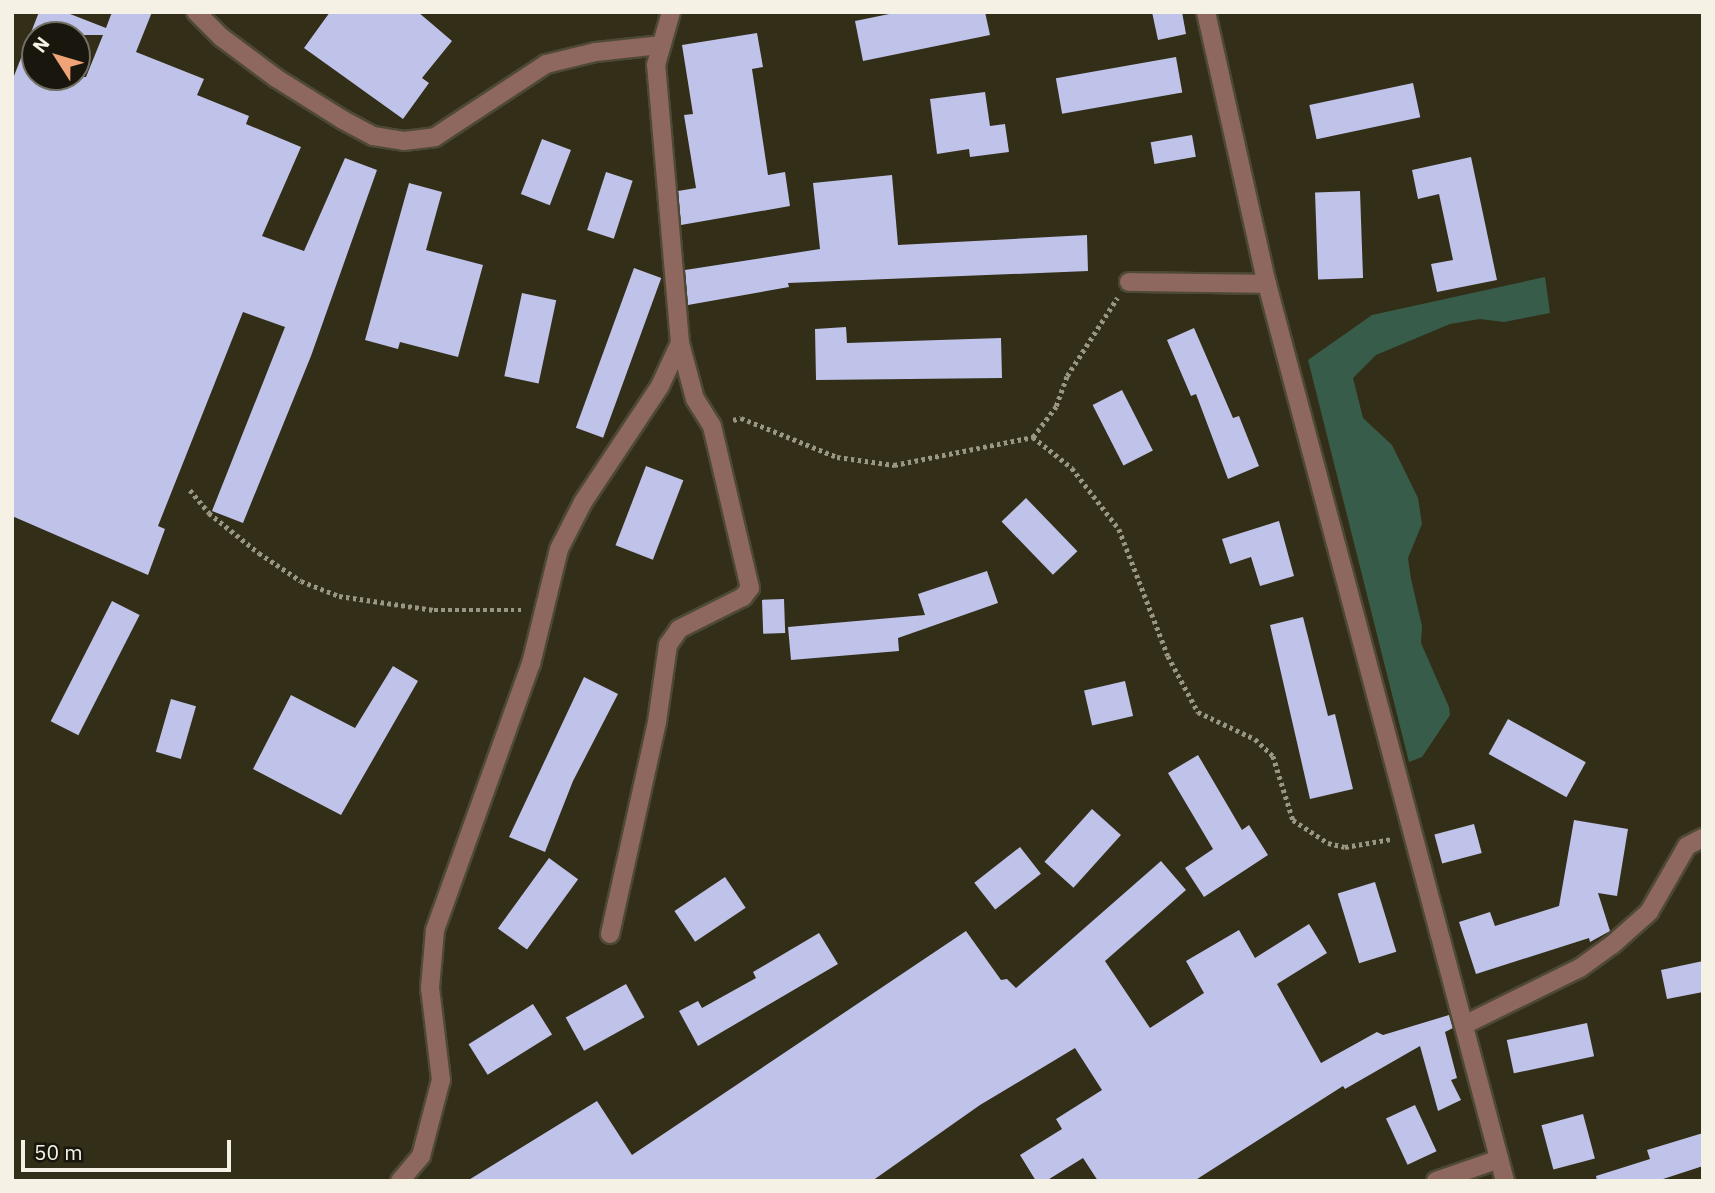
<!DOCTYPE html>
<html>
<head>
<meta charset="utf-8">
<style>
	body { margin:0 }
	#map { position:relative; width:1715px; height:1193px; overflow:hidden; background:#332e18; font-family:"IBM Plex Sans",sans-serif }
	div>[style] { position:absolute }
	.green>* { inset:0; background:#375c4a }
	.building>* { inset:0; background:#bfc2e9; transform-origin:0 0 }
	.path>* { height:4.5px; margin-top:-2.25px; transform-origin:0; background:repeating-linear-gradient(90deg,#9a9684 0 3.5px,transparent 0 7px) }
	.roads { filter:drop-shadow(2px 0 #4e4935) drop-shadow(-2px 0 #4e4935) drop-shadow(0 2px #4e4935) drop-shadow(0 -2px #4e4935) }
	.minor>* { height:18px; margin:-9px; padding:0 9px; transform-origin:9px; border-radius:9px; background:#8e685e }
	span { translate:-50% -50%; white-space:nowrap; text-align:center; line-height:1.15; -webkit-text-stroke:7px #19170d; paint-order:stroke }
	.frame { position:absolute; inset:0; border:14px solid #f5f2e5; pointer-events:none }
	.north { position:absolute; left:21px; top:21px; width:70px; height:70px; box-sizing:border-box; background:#19170d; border:2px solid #716f63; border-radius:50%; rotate:307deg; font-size:19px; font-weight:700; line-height:28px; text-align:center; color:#f5f2e5 }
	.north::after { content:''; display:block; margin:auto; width:24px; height:32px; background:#efa377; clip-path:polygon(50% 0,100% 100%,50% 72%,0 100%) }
	.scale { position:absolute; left:21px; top:1140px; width:210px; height:32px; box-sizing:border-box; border:4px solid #f5f2e5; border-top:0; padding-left:9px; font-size:21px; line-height:24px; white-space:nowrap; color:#f5f2e5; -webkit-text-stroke:5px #19170d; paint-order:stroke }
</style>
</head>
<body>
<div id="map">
	<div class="green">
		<div style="clip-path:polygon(1545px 277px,1550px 313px,1504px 322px,1480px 319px,1450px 324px,1376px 355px,1353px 378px,1363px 418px,1392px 445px,1418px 498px,1422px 524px,1408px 558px,1411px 579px,1422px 626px,1421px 643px,1449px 707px,1450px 715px,1422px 757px,1409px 762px,1308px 360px,1372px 315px)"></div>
	</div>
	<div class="building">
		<div style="clip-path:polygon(evenodd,39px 12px,65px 12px,106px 28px,112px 12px,152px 12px,136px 52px,204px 79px,197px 95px,249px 116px,246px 124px,301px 147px,262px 236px,304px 251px,345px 158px,377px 170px,311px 356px,243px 523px,212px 511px,285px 327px,243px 312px,158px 526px,165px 529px,148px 575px,12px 516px,12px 81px,39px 12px,35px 35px,103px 35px,86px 77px,35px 77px,35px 35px)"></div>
		<div style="clip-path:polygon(330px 12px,418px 12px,452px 41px,422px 78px,429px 83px,403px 119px,304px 48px)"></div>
		<div style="clip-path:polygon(899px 12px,985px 12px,990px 35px,863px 61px,855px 21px)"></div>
		<div style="clip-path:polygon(1152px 12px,1182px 12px,1186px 34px,1158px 40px)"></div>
		<div style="clip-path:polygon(757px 33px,763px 67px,752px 69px,768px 175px,785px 172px,790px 206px,681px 225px,678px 191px,696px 188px,684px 115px,693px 114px,682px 45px)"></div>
		<div style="left:1176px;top:57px;width:36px;height:122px;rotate:80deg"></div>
		<div style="left:1413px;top:83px;width:35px;height:106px;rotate:78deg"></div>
		<div style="clip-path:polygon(985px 92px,990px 126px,1005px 124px,1009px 152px,970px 157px,969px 149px,937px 154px,930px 99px)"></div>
		<div style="left:1192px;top:135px;width:22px;height:42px;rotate:80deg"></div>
		<div style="left:542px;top:139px;width:31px;height:59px;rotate:21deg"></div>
		<div style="clip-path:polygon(1471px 157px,1497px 280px,1437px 292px,1431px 264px,1453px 260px,1439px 194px,1418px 199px,1412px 170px)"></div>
		<div style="left:606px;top:172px;width:28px;height:61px;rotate:18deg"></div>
		<div style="clip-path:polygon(892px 175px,898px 245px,1087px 235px,1088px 271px,788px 283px,789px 287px,688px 305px,685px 270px,820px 249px,813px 183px)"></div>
		<div style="clip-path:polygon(409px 183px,442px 192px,426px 250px,483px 265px,458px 357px,400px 342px,398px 349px,365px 340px)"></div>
		<div style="left:1360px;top:191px;width:87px;height:45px;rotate:88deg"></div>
		<div style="left:634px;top:268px;width:29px;height:170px;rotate:20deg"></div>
		<div style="left:522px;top:293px;width:35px;height:85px;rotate:12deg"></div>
		<div style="clip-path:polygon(846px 327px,847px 343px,1001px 338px,1002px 378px,816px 380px,815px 329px)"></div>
		<div style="clip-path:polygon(1194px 328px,1233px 418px,1239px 416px,1259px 466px,1228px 479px,1196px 394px,1191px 396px,1167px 340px)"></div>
		<div style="left:1122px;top:390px;width:68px;height:33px;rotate:63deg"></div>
		<div style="left:646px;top:466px;width:40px;height:85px;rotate:21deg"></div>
		<div style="left:1026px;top:498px;width:74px;height:34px;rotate:46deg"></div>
		<div style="clip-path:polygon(1279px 521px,1294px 576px,1260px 586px,1251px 557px,1230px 564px,1222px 539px)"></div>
		<div style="clip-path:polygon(987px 571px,998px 603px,898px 638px,899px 651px,791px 660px,788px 627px,925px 615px,918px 594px)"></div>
		<div style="left:784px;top:599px;width:34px;height:22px;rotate:88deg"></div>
		<div style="left:112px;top:601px;width:31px;height:135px;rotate:27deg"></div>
		<div style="clip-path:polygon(1303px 617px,1328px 716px,1335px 714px,1353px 789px,1310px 799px,1270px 625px)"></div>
		<div style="clip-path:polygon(393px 666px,418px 681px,341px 815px,253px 769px,291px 695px,355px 728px)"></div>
		<div style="clip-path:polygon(584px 677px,618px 694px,573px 781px,545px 852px,509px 837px)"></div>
		<div style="left:1125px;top:681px;width:36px;height:42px;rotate:77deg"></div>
		<div style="left:171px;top:699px;width:26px;height:55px;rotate:16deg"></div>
		<div style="left:1508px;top:719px;width:89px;height:40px;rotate:29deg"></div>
		<div style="clip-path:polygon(1198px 755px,1242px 830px,1249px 825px,1268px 855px,1204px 897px,1185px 868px,1213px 849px,1168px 773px)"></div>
		<div style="left:1092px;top:809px;width:39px;height:71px;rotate:42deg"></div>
		<div style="clip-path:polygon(1574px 820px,1628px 829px,1617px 896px,1598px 893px,1610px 931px,1590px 942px,1589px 938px,1476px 974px,1459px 922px,1490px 912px,1495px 926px,1559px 906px)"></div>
		<div style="left:1474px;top:824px;width:30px;height:41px;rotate:75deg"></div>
		<div style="left:1020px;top:847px;width:34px;height:58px;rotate:52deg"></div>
		<div style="left:549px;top:858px;width:36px;height:87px;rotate:36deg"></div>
		<div style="clip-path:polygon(1161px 861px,1186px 890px,1105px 961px,1150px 1028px,1204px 993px,1186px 961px,1239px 930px,1255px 958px,1309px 924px,1327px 953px,1277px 984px,1321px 1063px,1377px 1032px,1383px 1035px,1449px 1015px,1453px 1028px,1445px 1032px,1457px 1078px,1451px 1080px,1461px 1100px,1438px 1111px,1420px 1046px,1345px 1089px,1343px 1086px,1194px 1181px,1098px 1181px,1083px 1158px,1046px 1181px,1036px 1181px,1020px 1155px,1062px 1129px,1056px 1119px,1102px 1090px,1075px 1048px,980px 1105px,872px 1181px,467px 1181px,597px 1101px,632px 1155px,966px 931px,1001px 980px,1007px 979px,1016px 988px)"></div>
		<div style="left:725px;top:877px;width:37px;height:61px;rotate:56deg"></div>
		<div style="left:1375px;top:882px;width:73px;height:39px;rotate:73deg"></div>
		<div style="clip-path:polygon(819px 933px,838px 964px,698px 1046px,679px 1011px,698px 1001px,702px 1008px,756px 978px,753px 972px)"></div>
		<div style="clip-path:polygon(1703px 961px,1703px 992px,1667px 999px,1661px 970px)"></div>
		<div style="left:626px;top:984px;width:38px;height:69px;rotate:61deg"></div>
		<div style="left:533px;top:1004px;width:36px;height:76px;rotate:58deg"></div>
		<div style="left:1587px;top:1023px;width:34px;height:82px;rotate:78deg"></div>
		<div style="left:1415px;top:1105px;width:51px;height:32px;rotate:65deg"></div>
		<div style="left:1583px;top:1114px;width:46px;height:43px;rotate:75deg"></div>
		<div style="clip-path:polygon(1703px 1133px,1703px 1166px,1657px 1181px,1597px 1181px,1596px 1176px,1650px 1159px,1647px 1150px)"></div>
	</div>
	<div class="path">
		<div style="left:733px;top:420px;width:8px;rotate:-14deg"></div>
		<div style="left:741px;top:418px;width:104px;rotate:22.1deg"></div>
		<div style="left:837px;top:457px;width:58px;rotate:8deg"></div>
		<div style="left:894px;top:465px;width:142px;rotate:-11.4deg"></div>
		<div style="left:1033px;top:437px;width:39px;rotate:-53deg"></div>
		<div style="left:1056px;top:406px;width:32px;rotate:-70deg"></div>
		<div style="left:1067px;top:376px;width:93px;rotate:-57.3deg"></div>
		<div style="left:1033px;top:437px;width:50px;rotate:38.5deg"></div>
		<div style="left:1072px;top:468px;width:77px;rotate:52.4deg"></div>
		<div style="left:1119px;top:529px;width:136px;rotate:68.9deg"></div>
		<div style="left:1168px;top:656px;width:64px;rotate:61.8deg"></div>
		<div style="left:1198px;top:712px;width:63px;rotate:25.3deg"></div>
		<div style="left:1255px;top:739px;width:25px;rotate:43deg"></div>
		<div style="left:1273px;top:756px;width:67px;rotate:72.6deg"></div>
		<div style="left:1293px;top:820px;width:42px;rotate:33.3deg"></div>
		<div style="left:1328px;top:843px;width:17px;rotate:13deg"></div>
		<div style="left:1345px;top:847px;width:48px;rotate:-9.7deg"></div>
		<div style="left:190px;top:490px;width:30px;rotate:50deg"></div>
		<div style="left:209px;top:513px;width:64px;rotate:38.7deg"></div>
		<div style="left:259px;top:553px;width:50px;rotate:33.7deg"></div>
		<div style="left:301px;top:581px;width:41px;rotate:21.5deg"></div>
		<div style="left:339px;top:596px;width:96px;rotate:8.4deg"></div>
		<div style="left:434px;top:610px;width:89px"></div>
	</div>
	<div class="roads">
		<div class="minor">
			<div style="left:196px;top:12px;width:35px;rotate:45deg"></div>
			<div style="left:221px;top:37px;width:69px;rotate:36.7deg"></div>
			<div style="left:276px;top:78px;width:79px;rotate:32.1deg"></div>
			<div style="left:343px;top:120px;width:34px;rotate:28deg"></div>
			<div style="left:373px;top:136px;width:31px;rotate:9deg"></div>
			<div style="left:404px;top:141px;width:31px;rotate:-7deg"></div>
			<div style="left:435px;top:137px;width:133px;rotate:-33.3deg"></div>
			<div style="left:546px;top:64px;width:51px;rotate:-13.5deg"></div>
			<div style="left:596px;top:52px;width:64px;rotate:-6.2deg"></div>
			<div style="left:1206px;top:12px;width:279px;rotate:77.4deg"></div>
			<div style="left:1267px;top:284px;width:928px;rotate:75.14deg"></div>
			<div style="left:1129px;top:282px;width:138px;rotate:0.8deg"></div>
			<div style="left:610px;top:934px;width:217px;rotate:-77.5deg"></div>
			<div style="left:657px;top:722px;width:78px;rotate:-81.9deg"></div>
			<div style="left:668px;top:645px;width:19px;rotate:-55deg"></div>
			<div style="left:679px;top:629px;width:72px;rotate:-26.6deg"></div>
			<div style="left:743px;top:597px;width:11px;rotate:-52deg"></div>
			<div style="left:750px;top:588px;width:166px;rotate:-103.2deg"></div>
			<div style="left:712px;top:426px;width:32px;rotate:-122deg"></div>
			<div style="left:695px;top:399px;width:58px;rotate:-105deg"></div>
			<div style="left:1466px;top:1024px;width:127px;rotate:-26.2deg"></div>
			<div style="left:1580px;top:968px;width:39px;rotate:-36deg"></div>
			<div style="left:1612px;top:945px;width:50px;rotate:-41.7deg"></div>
			<div style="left:1649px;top:912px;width:76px;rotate:-60.1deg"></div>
			<div style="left:1687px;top:846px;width:18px;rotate:-27deg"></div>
			<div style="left:400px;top:1181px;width:33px;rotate:-50deg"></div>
			<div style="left:421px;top:1156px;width:79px;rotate:-75.3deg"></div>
			<div style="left:441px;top:1080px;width:93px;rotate:-96.8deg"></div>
			<div style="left:430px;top:988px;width:58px;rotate:-85.1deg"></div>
			<div style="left:435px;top:930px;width:283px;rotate:-70.2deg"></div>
			<div style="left:531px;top:664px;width:118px;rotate:-76.3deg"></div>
			<div style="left:559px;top:549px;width:53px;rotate:-62.9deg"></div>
			<div style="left:583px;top:502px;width:139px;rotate:-56.4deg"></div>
			<div style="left:660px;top:386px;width:47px;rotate:-65.1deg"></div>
			<div style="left:680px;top:343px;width:279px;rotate:-94.9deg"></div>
			<div style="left:656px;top:65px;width:55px;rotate:-74.2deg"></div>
			<div style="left:1436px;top:1181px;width:67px;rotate:-19.2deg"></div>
		</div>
	</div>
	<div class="frame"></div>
	<div class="north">N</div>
	<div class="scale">50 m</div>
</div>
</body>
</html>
